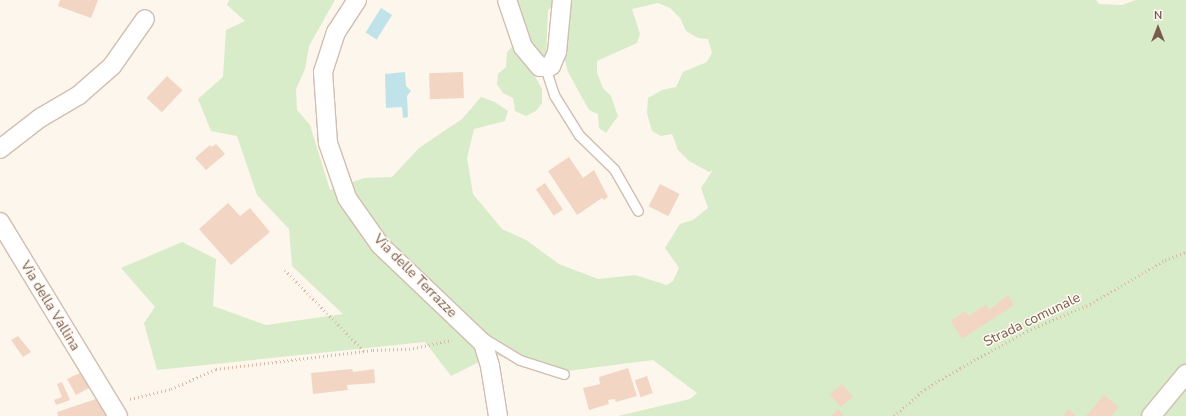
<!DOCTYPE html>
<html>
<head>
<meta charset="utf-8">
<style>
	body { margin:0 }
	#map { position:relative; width:1186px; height:416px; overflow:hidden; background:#fdf6ec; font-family:"Nunito Sans",sans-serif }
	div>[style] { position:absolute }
	.green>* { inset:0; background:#d8ecc9 }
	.water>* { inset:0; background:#bfe3e8; transform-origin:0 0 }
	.building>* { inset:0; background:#f3d5c3; transform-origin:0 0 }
	.path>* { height:2.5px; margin-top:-1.25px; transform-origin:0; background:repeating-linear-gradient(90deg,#d9b8a5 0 1px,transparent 0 4px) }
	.roads { filter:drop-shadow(1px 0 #d1beb0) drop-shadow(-1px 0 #d1beb0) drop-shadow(0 1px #d1beb0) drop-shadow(0 -1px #d1beb0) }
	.service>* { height:9px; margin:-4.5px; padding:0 4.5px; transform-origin:4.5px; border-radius:4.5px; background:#fff }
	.minor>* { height:18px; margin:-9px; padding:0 9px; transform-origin:9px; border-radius:9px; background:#fff }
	span { translate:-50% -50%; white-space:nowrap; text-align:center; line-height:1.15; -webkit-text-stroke:3px #fffaf3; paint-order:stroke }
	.street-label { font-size:14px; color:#7a5c4d }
	.north { position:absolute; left:1138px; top:8px; width:40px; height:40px; -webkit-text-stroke:3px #fffaf3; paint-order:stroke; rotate:0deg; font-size:11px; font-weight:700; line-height:16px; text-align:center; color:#7a5c4d }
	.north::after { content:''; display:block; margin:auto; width:14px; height:18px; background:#7a5c4d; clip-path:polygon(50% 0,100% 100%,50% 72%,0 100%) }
</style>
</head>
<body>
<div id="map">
	<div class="green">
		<div style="clip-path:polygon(229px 0,335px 0,309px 46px,305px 69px,296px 89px,297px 110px,310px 125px,330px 190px,364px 178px,392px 177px,419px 148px,462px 119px,481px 97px,495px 102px,508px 111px,505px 121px,474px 129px,467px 158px,473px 194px,502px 229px,526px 240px,559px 264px,598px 279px,635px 275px,667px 285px,673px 281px,679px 268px,665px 248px,680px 224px,693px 220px,708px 208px,701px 188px,713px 170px,709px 172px,689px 161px,678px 150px,672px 134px,661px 136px,652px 131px,647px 113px,648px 98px,662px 90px,676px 87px,683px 72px,707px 62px,712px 53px,708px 39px,698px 38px,686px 31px,680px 18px,670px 8px,658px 3px,632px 9px,640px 34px,637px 43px,597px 61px,597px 73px,603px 88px,611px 96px,618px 116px,606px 133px,599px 128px,598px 114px,589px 110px,568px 72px,562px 49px,565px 1px,548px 10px,546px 56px,533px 73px,542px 89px,542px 103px,536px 111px,526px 116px,515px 111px,513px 98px,503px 93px,497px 84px,498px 74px,506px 67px,507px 52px,516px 43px,531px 42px,524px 19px,512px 7px,510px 0,1096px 0,1099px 4px,1122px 5px,1136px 0,1186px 0,1186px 416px,618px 416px,690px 399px,697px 393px,653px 360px,544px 374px,495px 354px,451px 376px,425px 342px,157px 370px,144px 323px,155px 307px,121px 268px,182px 242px,216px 259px,213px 306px,266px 325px,343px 314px,292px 266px,289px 229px,257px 195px,237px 136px,211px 131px,198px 99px,223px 77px,226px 30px,245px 21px,227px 5px)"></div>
	</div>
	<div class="water">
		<div style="left:381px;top:8px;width:13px;height:29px;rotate:32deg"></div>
		<div style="clip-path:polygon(405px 72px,406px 86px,411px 91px,407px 96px,408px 117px,403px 118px,402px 107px,386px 108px,385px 74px)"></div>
	</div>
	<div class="building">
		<div style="clip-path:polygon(60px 0,98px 0,91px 18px,58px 6px)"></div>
		<div style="left:463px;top:72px;width:26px;height:34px;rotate:88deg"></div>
		<div style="left:167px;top:76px;width:21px;height:30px;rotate:43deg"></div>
		<div style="clip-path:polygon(216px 144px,225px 154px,206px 170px,195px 158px,210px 145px,212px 147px)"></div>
		<div style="clip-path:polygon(569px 157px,583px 178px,594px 170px,608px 197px,604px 200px,602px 198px,577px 215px,548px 171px)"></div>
		<div style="left:545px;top:183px;width:32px;height:11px;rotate:56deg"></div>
		<div style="left:660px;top:184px;width:22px;height:25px;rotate:27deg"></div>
		<div style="clip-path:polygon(228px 203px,240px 216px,250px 208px,270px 232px,231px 265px,199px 229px)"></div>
		<div style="clip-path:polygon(1008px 295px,1014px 305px,962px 339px,951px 321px,965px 311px,968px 316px,986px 305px,989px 310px)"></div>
		<div style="clip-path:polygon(18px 336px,31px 352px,23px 357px,11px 340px)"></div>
		<div style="clip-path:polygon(628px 368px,637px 396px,616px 402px,615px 399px,608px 400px,609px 404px,589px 410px,583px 388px,600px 384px,599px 377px)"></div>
		<div style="clip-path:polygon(352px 369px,353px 372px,374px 369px,375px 383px,347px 385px,348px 390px,313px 394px,311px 373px)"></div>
		<div style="clip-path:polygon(82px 372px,89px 388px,76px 395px,67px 379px)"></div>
		<div style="left:647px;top:376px;width:18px;height:13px;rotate:71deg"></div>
		<div style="clip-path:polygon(62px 382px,70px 400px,56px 405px,54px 400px,62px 397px,57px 384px)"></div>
		<div style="left:842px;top:384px;width:17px;height:16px;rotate:50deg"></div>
		<div style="clip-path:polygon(1104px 395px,1119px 407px,1111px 416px,1086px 416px)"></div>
		<div style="clip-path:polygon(102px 397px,110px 416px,58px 416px,57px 412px)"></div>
		<div style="clip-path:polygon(838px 409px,844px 416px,831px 416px)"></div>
		<div style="clip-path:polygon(1069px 409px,1076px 416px,1063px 416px)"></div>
	</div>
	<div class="path">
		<div style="left:285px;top:270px;width:113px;rotate:45.7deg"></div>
		<div style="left:130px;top:399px;width:42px;rotate:-13.7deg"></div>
		<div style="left:171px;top:389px;width:49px;rotate:-24deg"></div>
		<div style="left:216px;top:369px;width:158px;rotate:-6.9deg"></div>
		<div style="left:373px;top:350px;width:36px;rotate:-2deg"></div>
		<div style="left:409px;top:349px;width:44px;rotate:-11.8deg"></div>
		<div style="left:894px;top:416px;width:41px;rotate:-41.1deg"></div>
		<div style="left:925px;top:389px;width:41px;rotate:-31deg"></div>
		<div style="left:960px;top:368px;width:77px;rotate:-28.9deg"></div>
		<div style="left:1027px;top:331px;width:69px;rotate:-23.2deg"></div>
		<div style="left:1090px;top:304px;width:87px;rotate:-30.4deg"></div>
		<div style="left:1165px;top:260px;width:22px;rotate:-21deg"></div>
	</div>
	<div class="roads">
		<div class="service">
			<div style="left:545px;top:67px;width:29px;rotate:72deg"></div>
			<div style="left:554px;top:95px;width:47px;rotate:58deg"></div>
			<div style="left:579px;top:135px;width:49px;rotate:44.2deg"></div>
			<div style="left:614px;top:169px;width:48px;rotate:60.3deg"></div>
			<div style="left:482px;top:337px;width:44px;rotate:31.2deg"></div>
			<div style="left:520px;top:360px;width:46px;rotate:17.7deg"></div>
		</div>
		<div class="minor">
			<div style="left:357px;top:0;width:38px;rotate:123deg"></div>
			<div style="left:336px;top:32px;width:42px;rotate:108deg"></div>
			<div style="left:323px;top:72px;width:71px;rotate:86deg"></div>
			<div style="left:328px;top:143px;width:58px;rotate:70.9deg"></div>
			<div style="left:347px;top:198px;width:57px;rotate:54.9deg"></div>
			<div style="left:380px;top:245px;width:142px;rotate:43.6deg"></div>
			<div style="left:483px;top:343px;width:24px;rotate:73deg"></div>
			<div style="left:490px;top:366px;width:51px;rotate:80.9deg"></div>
			<div style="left:507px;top:0;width:50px;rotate:71.2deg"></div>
			<div style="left:523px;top:47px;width:26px;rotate:50deg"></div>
			<div style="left:540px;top:67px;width:11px;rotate:-5deg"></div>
			<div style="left:551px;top:66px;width:15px;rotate:-67deg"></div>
			<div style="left:557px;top:52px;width:52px;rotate:-84.5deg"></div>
			<div style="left:0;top:149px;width:51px;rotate:-37.8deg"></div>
			<div style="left:40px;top:118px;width:45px;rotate:-30.5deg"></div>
			<div style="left:79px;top:95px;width:44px;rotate:-41.3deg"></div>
			<div style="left:112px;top:66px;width:57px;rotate:-54.9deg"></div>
			<div style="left:0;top:222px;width:227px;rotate:58.7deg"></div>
			<div style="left:1151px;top:416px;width:55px;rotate:-50.2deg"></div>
		</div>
	</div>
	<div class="street-label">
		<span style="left:415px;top:276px;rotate:45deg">Via delle Terrazze</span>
		<span style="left:50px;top:306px;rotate:59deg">Via della Vallina</span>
		<span style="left:1032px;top:320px;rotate:-26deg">Strada comunale</span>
	</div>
	<div class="north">N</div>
</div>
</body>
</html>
